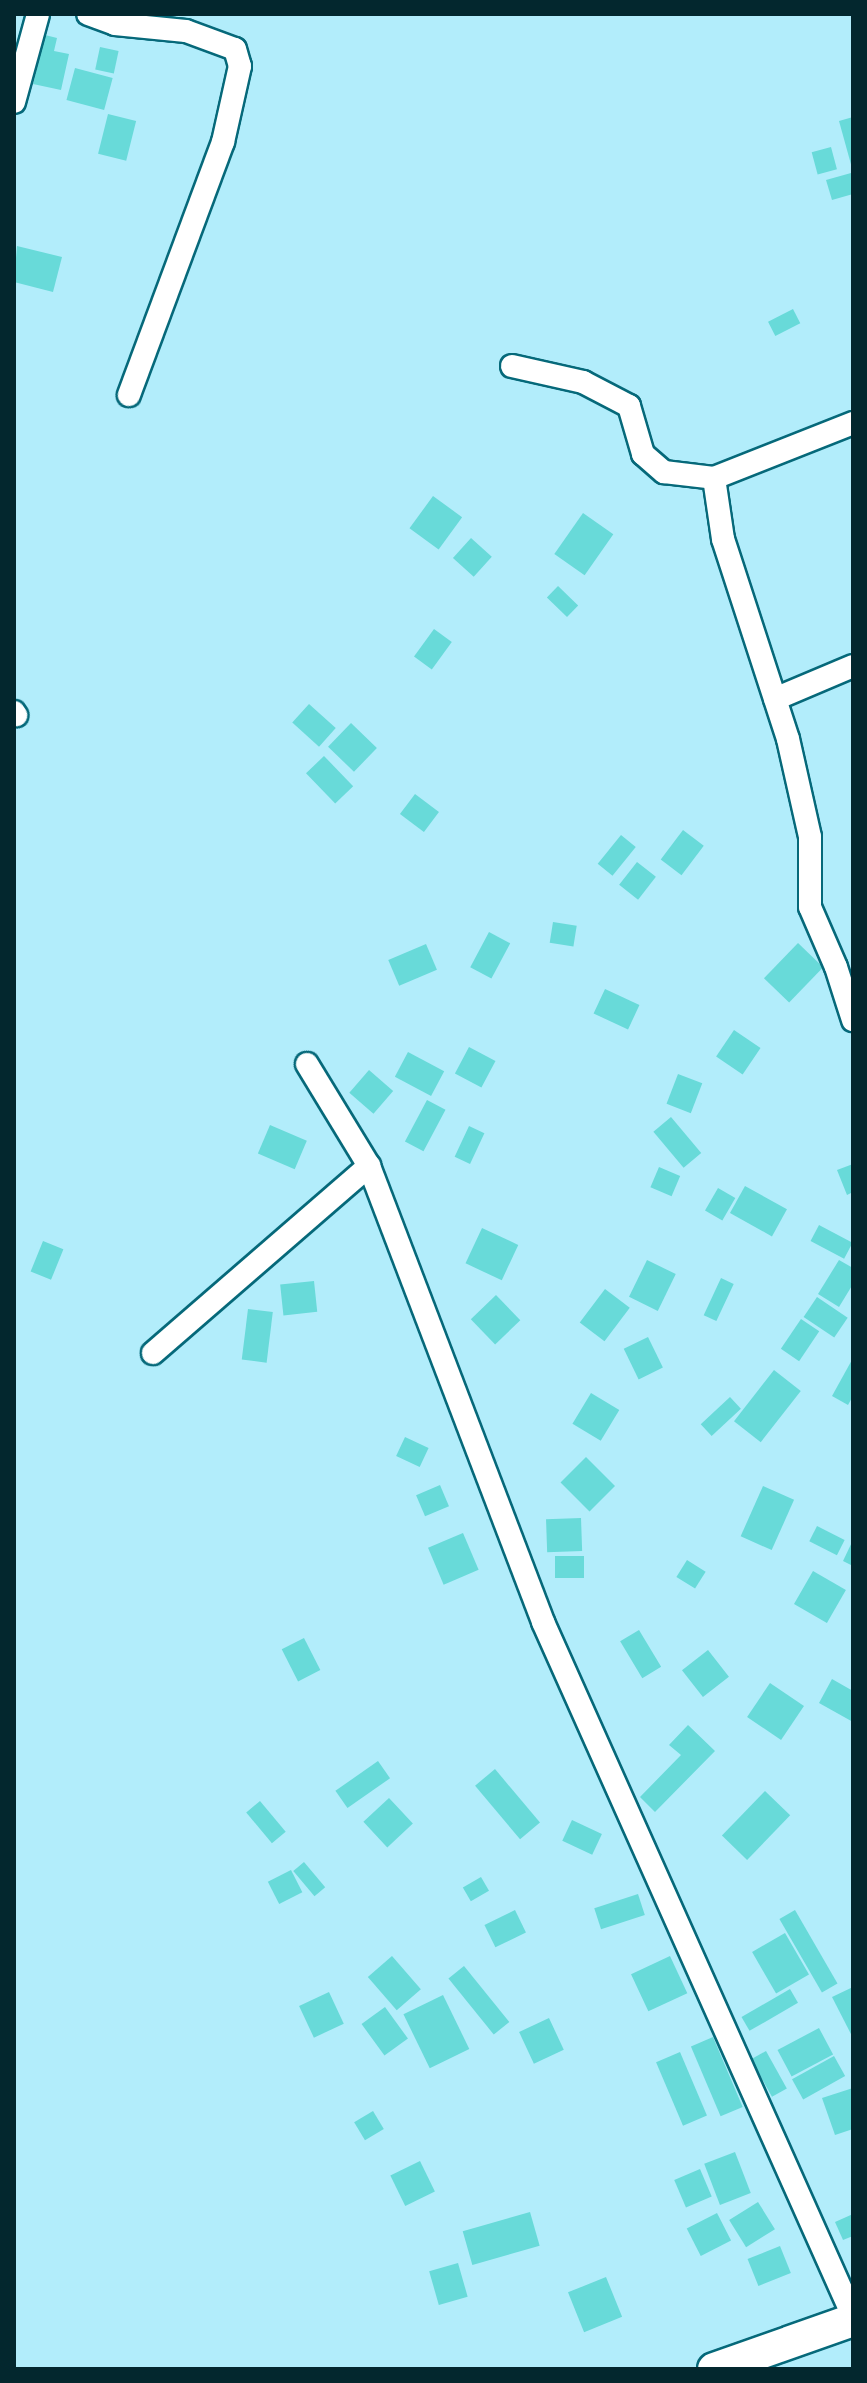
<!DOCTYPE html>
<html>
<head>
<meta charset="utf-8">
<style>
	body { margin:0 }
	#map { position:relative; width:867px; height:2383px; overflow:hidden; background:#b2edfb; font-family:"PT Sans",sans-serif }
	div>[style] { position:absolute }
	.building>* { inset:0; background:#68dad9; transform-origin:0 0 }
	.roads { filter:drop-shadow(2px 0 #06697a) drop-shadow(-2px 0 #06697a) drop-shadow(0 2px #06697a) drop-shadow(0 -2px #06697a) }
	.street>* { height:22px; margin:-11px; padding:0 11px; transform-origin:11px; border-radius:11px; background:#fff }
	.secondary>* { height:32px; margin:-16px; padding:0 16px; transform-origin:16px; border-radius:16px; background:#fff }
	span { translate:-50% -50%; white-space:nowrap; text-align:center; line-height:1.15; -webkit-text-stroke:6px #fff; paint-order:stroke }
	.frame { position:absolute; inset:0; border:16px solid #03272e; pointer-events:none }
</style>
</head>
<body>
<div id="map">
	<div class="building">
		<div style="clip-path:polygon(45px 35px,57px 38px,54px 51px,69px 54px,61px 90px,33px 84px)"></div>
		<div style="left:100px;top:47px;width:19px;height:23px;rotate:12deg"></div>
		<div style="left:75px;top:68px;width:39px;height:33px;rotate:15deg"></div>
		<div style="left:108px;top:114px;width:29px;height:41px;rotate:14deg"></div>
		<div style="clip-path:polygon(853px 117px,853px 168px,852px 168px,839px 121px)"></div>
		<div style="left:831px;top:147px;width:23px;height:20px;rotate:75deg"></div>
		<div style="clip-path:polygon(851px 173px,853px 194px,832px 200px,826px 180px)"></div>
		<div style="clip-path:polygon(17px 246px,62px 257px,53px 292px,14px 282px)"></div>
		<div style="left:793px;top:309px;width:16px;height:28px;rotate:63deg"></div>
		<div style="left:433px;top:496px;width:36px;height:40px;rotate:36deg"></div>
		<div style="left:583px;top:513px;width:37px;height:50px;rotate:35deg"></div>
		<div style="left:471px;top:538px;width:28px;height:27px;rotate:42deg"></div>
		<div style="left:558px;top:586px;width:28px;height:16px;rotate:44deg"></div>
		<div style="left:434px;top:629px;width:22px;height:34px;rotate:36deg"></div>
		<div style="left:309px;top:704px;width:36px;height:25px;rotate:42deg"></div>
		<div style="left:351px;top:723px;width:36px;height:33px;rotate:44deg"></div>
		<div style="left:324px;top:756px;width:42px;height:25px;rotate:46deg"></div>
		<div style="left:415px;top:794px;width:30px;height:25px;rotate:37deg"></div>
		<div style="left:683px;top:830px;width:26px;height:37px;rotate:37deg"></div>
		<div style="left:621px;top:835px;width:19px;height:37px;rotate:39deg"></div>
		<div style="left:637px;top:862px;width:24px;height:29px;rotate:38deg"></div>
		<div style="left:553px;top:922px;width:24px;height:21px;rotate:9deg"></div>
		<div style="left:489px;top:932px;width:24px;height:40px;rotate:28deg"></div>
		<div style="left:798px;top:943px;width:35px;height:49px;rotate:44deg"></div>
		<div style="left:426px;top:944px;width:28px;height:41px;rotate:67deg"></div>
		<div style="left:605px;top:989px;width:38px;height:27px;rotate:25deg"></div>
		<div style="left:734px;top:1030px;width:32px;height:32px;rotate:34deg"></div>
		<div style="left:469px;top:1047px;width:30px;height:30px;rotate:28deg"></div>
		<div style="left:408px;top:1052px;width:41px;height:28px;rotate:28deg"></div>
		<div style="left:369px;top:1070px;width:32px;height:30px;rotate:41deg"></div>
		<div style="left:678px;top:1074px;width:26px;height:32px;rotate:21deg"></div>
		<div style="left:427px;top:1100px;width:21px;height:47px;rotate:28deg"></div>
		<div style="left:671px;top:1117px;width:47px;height:23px;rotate:50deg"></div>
		<div style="left:270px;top:1125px;width:40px;height:31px;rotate:23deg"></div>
		<div style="left:469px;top:1126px;width:17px;height:34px;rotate:25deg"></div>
		<div style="clip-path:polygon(853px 1164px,853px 1192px,847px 1195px,837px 1170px)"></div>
		<div style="left:659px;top:1167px;width:23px;height:22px;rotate:23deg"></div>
		<div style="left:745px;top:1186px;width:48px;height:31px;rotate:29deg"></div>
		<div style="left:718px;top:1188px;width:20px;height:26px;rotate:30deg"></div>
		<div style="left:819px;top:1225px;width:38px;height:18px;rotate:28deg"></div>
		<div style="left:482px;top:1228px;width:40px;height:39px;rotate:25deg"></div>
		<div style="left:43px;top:1241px;width:22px;height:33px;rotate:22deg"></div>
		<div style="left:647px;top:1260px;width:32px;height:41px;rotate:26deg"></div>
		<div style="clip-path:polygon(839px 1260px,853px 1268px,853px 1284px,839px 1307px,818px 1294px)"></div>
		<div style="left:721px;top:1278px;width:14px;height:41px;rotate:25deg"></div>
		<div style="left:314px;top:1281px;width:31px;height:34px;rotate:84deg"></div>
		<div style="left:605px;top:1289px;width:31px;height:42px;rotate:37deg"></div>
		<div style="left:496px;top:1295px;width:35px;height:35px;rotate:46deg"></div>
		<div style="left:817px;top:1297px;width:37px;height:24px;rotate:34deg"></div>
		<div style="left:248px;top:1309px;width:25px;height:51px;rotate:7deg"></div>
		<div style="left:801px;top:1319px;width:22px;height:36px;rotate:34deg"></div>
		<div style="left:648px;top:1337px;width:34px;height:27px;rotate:64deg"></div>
		<div style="clip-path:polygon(853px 1358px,853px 1396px,848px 1405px,832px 1396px)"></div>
		<div style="left:774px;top:1370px;width:34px;height:65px;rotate:38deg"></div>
		<div style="left:591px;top:1393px;width:33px;height:36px;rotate:31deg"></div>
		<div style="left:730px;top:1397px;width:16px;height:40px;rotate:47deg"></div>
		<div style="left:405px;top:1437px;width:26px;height:21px;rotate:25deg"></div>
		<div style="left:586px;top:1457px;width:41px;height:36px;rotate:45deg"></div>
		<div style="left:440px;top:1485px;width:23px;height:26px;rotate:67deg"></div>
		<div style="left:763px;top:1486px;width:34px;height:55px;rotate:24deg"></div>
		<div style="left:581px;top:1518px;width:33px;height:35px;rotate:88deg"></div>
		<div style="left:817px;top:1526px;width:31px;height:17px;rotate:27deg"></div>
		<div style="left:463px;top:1533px;width:40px;height:38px;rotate:67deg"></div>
		<div style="clip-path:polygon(853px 1540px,853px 1566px,843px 1561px)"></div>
		<div style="left:555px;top:1556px;width:29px;height:22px"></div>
		<div style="left:687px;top:1560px;width:22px;height:20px;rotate:32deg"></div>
		<div style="left:813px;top:1571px;width:38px;height:38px;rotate:30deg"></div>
		<div style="left:639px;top:1630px;width:43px;height:22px;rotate:59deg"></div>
		<div style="left:304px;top:1638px;width:36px;height:25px;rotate:63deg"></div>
		<div style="left:708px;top:1650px;width:34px;height:33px;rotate:52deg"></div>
		<div style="clip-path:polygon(832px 1679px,853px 1691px,853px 1722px,819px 1703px)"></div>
		<div style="left:770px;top:1683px;width:41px;height:41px;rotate:34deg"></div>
		<div style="clip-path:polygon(688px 1725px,715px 1751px,655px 1812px,640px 1797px,681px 1755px,669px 1745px)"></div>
		<div style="left:378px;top:1761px;width:21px;height:52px;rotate:55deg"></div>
		<div style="left:495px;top:1769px;width:70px;height:26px;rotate:50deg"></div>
		<div style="left:765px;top:1791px;width:35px;height:62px;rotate:44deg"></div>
		<div style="left:389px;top:1798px;width:35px;height:35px;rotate:47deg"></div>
		<div style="left:260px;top:1801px;width:40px;height:18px;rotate:50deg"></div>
		<div style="left:572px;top:1820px;width:33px;height:23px;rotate:25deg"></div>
		<div style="left:304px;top:1862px;width:33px;height:14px;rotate:50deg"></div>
		<div style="left:291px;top:1870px;width:25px;height:26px;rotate:63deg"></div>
		<div style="left:481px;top:1877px;width:16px;height:21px;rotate:60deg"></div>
		<div style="left:638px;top:1894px;width:22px;height:46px;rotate:72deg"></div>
		<div style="left:515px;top:1910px;width:25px;height:34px;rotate:64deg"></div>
		<div style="left:795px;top:1910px;width:85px;height:18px;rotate:60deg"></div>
		<div style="left:785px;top:1933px;width:48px;height:38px;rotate:60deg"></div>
		<div style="left:392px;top:1956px;width:44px;height:32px;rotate:49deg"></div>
		<div style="left:670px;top:1956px;width:41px;height:43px;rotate:65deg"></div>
		<div style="left:464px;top:1966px;width:72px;height:20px;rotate:51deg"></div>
		<div style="clip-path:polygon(853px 1987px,853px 2038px,832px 1997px)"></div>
		<div style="left:790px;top:1989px;width:16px;height:56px;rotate:60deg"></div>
		<div style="left:329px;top:1992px;width:35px;height:33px;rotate:65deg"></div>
		<div style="left:443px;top:1995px;width:60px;height:44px;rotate:64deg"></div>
		<div style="left:385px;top:2007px;width:39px;height:29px;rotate:54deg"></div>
		<div style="left:549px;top:2018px;width:35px;height:33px;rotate:65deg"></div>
		<div style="left:819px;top:2028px;width:30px;height:47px;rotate:62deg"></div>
		<div style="left:713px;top:2037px;width:76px;height:24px;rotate:67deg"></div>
		<div style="left:766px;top:2051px;width:43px;height:17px;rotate:61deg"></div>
		<div style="left:680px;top:2052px;width:69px;height:26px;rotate:67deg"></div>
		<div style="left:834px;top:2056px;width:23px;height:48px;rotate:61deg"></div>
		<div style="clip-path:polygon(853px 2088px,853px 2129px,835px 2135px,822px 2098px)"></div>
		<div style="left:373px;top:2111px;width:21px;height:22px;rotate:59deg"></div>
		<div style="left:735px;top:2152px;width:44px;height:33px;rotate:69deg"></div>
		<div style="left:420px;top:2161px;width:34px;height:33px;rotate:64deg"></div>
		<div style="left:700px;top:2169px;width:30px;height:28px;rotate:67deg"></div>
		<div style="left:758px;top:2202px;width:32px;height:34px;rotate:58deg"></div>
		<div style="left:530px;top:2212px;width:35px;height:70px;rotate:74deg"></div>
		<div style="left:717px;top:2213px;width:31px;height:34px;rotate:63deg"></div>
		<div style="clip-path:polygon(853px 2214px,853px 2236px,843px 2240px,835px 2222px)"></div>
		<div style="left:780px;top:2246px;width:29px;height:35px;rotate:68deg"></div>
		<div style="left:458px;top:2263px;width:35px;height:30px;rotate:74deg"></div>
		<div style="left:606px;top:2277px;width:43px;height:41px;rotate:68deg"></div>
	</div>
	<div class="roads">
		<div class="street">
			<div style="left:88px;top:14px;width:29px;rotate:20deg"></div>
			<div style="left:115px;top:24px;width:71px;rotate:5.6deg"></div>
			<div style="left:186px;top:31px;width:52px;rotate:20.2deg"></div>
			<div style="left:235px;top:49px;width:18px;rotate:74deg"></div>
			<div style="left:240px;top:66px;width:78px;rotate:102.6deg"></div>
			<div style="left:223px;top:142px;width:270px;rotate:110.4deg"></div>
			<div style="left:14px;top:102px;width:91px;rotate:-74.7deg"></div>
			<div style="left:512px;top:366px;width:73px;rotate:12.7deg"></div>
			<div style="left:583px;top:382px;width:52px;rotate:27.6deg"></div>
			<div style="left:629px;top:406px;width:50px;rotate:73.7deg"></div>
			<div style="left:643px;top:454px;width:28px;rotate:41deg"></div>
			<div style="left:664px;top:472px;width:50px;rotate:6.8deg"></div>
			<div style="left:714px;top:478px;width:149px;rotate:-21.6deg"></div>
			<div style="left:714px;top:478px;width:62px;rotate:81.6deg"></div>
			<div style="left:723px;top:539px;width:210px;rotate:72deg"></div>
			<div style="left:788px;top:739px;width:100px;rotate:77.3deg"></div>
			<div style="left:810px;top:837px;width:70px;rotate:90deg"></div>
			<div style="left:810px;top:907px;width:65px;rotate:66.6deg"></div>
			<div style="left:836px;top:967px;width:56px;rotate:72.2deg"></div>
			<div style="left:775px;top:699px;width:85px;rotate:-22.9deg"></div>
			<div style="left:14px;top:712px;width:4px;rotate:56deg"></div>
			<div style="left:307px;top:1064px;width:119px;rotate:58.7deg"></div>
			<div style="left:369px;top:1166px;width:488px;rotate:69.1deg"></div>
			<div style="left:543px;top:1622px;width:760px;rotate:65.93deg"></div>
			<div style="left:153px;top:1353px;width:286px;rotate:-40.9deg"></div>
		</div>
		<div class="secondary">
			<div style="left:714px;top:2369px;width:147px;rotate:-19.4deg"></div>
		</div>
	</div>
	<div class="frame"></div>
</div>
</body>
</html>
